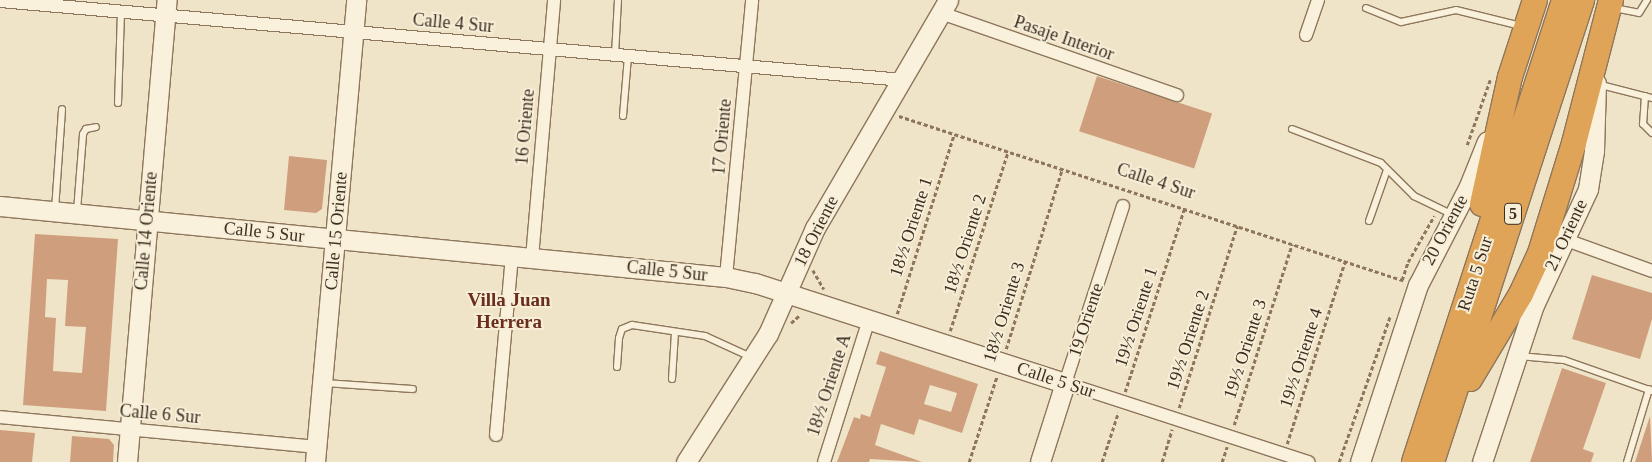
<!DOCTYPE html>
<html>
<head>
<meta charset="utf-8">
<style>
	body { margin:0 }
	#map { position:relative; width:1652px; height:462px; overflow:hidden; background:#f0e4c8; font-family:"Times New Roman",serif }
	div>[style] { position:absolute }
	.building>* { inset:0; background:#cf9f7d; transform-origin:0 0 }
	.path>* { height:2.5px; margin-top:-1.25px; transform-origin:0; background:repeating-linear-gradient(90deg,#8d765c 0 4px,transparent 0 6.5px) }
	.roads { filter:drop-shadow(1px 0 #8d765c) drop-shadow(-1px 0 #8d765c) drop-shadow(0 1px #8d765c) drop-shadow(0 -1px #8d765c) }
	.lane>* { height:6px; margin:-3px; padding:0 3px; transform-origin:3px; border-radius:3px; background:#faf1dc }
	.street>* { height:12px; margin:-6px; padding:0 6px; transform-origin:6px; border-radius:6px; background:#faf1dc }
	.secondary>* { height:19px; margin:-9.5px; padding:0 9.5px; transform-origin:9.5px; border-radius:9.5px; background:#faf1dc }
	.highway>* { height:24px; margin:-12px; padding:0 12px; transform-origin:12px; border-radius:12px; background:#e0a458 }
	span { translate:-50% -50%; white-space:nowrap; text-align:center; line-height:1.15; -webkit-text-stroke:4px #f7eed8; paint-order:stroke }
	.shield-label span { padding:1px 4px; background:#f7eed8; border:1px solid; border-radius:4px; -webkit-text-stroke-width:0 }
	.shield-label { font-size:16px; color:#3d2e20; font-weight:700 }
	.street-label { font-size:18px; color:#3d2e20 }
	.neighbourhood-label { font-size:19px; color:#6b2e1e; font-weight:700 }
</style>
</head>
<body>
<div id="map">
	<div class="building">
		<div style="left:1097px;top:76px;width:121px;height:58px;rotate:18deg"></div>
		<div style="clip-path:polygon(289px 156px,327px 160px,322px 209px,316px 213px,284px 210px)"></div>
		<div style="clip-path:polygon(evenodd,35px 234px,118px 239px,106px 411px,23px 405px,35px 234px,47px 279px,68px 280px,65px 326px,86px 327px,82px 373px,53px 371px,56px 318px,45px 317px,47px 279px)"></div>
		<div style="clip-path:polygon(1592px 275px,1652px 293px,1652px 319px,1640px 359px,1572px 339px)"></div>
		<div style="clip-path:polygon(evenodd,880px 351px,978px 384px,962px 433px,919px 419px,914px 435px,881px 424px,875px 445px,922px 462px,870px 459px,869px 462px,837px 462px,854px 417px,860px 419px,861px 414px,870px 417px,886px 367px,876px 364px,880px 351px,930px 385px,957px 393px,951px 412px,924px 404px,930px 385px)"></div>
		<div style="clip-path:polygon(1562px 368px,1606px 383px,1583px 449px,1594px 453px,1591px 462px,1530px 462px)"></div>
		<div style="clip-path:polygon(1650px 416px,1652px 462px,1635px 462px)"></div>
		<div style="clip-path:polygon(0 430px,35px 433px,32px 462px,0 462px)"></div>
		<div style="clip-path:polygon(72px 436px,109px 439px,114px 445px,113px 462px,70px 462px)"></div>
	</div>
	<div class="path">
		<div style="left:899px;top:116px;width:532px;rotate:18.06deg"></div>
		<div style="left:1467px;top:145px;width:69px;rotate:-70.5deg"></div>
		<div style="left:813px;top:270px;width:22px;rotate:60deg"></div>
		<div style="left:1402px;top:280px;width:19px;rotate:-72deg"></div>
		<div style="left:1408px;top:262px;width:53px;rotate:-60.5deg"></div>
		<div style="left:897px;top:314px;width:189px;rotate:-72.4deg"></div>
		<div style="left:791px;top:323px;width:13px;rotate:-42deg"></div>
		<div style="left:950px;top:331px;width:189px;rotate:-72.1deg"></div>
		<div style="left:1006px;top:349px;width:189px;rotate:-72.7deg"></div>
		<div style="left:1125px;top:392px;width:192px;rotate:-72.1deg"></div>
		<div style="left:1179px;top:408px;width:191px;rotate:-72.3deg"></div>
		<div style="left:1234px;top:425px;width:190px;rotate:-72.2deg"></div>
		<div style="left:1287px;top:444px;width:192px;rotate:-72.4deg"></div>
		<div style="left:969px;top:462px;width:90px;rotate:-72deg"></div>
		<div style="left:1102px;top:462px;width:52px;rotate:-71.9deg"></div>
		<div style="left:1162px;top:462px;width:34px;rotate:-73deg"></div>
		<div style="left:1222px;top:462px;width:16px;rotate:-72deg"></div>
		<div style="left:1339px;top:462px;width:155px;rotate:-70.7deg"></div>
	</div>
	<div class="roads">
		<div class="lane">
			<div style="left:1366px;top:8px;width:38px;rotate:22deg"></div>
			<div style="left:1401px;top:22px;width:56px;rotate:-12.3deg"></div>
			<div style="left:1456px;top:10px;width:67px;rotate:13.8deg"></div>
			<div style="left:1614px;top:8px;width:25px;rotate:11deg"></div>
			<div style="left:1639px;top:13px;width:15px;rotate:-58deg"></div>
			<div style="left:615px;top:55px;width:55px;rotate:-86.9deg"></div>
			<div style="left:1597px;top:84px;width:57px;rotate:14.3deg"></div>
			<div style="left:1645px;top:96px;width:28px;rotate:94deg"></div>
			<div style="left:1643px;top:124px;width:13px;rotate:45deg"></div>
			<div style="left:118px;top:103px;width:92px;rotate:-88.1deg"></div>
			<div style="left:623px;top:116px;width:60px;rotate:-85.2deg"></div>
			<div style="left:1292px;top:129px;width:95px;rotate:20.9deg"></div>
			<div style="left:1381px;top:163px;width:47px;rotate:45deg"></div>
			<div style="left:1414px;top:196px;width:41px;rotate:25.9deg"></div>
			<div style="left:55px;top:210px;width:101px;rotate:-86deg"></div>
			<div style="left:77px;top:211px;width:77px;rotate:-85.5deg"></div>
			<div style="left:83px;top:134px;width:6px;rotate:-59deg"></div>
			<div style="left:86px;top:129px;width:10px;rotate:-11deg"></div>
			<div style="left:1369px;top:221px;width:54px;rotate:-70.6deg"></div>
			<div style="left:1519px;top:356px;width:45px;rotate:5.1deg"></div>
			<div style="left:1564px;top:360px;width:93px;rotate:19.4deg"></div>
			<div style="left:617px;top:367px;width:29px;rotate:-86deg"></div>
			<div style="left:619px;top:338px;width:9px;rotate:-72deg"></div>
			<div style="left:622px;top:329px;width:11px;rotate:-22deg"></div>
			<div style="left:632px;top:325px;width:74px;rotate:8.6deg"></div>
			<div style="left:705px;top:336px;width:51px;rotate:24.5deg"></div>
			<div style="left:672px;top:379px;width:46px;rotate:-86.3deg"></div>
			<div style="left:324px;top:383px;width:89px;rotate:3.9deg"></div>
			<div style="left:1627px;top:462px;width:76px;rotate:-73.2deg"></div>
		</div>
		<div class="street">
			<div style="left:0;top:1px;width:906px;rotate:5deg"></div>
			<div style="left:941px;top:13px;width:250px;rotate:19.2deg"></div>
			<div style="left:1306px;top:35px;width:37px;rotate:-71deg"></div>
			<div style="left:1123px;top:206px;width:186px;rotate:108.1deg"></div>
			<div style="left:1065px;top:383px;width:256px;rotate:18deg"></div>
			<div style="left:1566px;top:240px;width:91px;rotate:19.8deg"></div>
			<div style="left:532px;top:258px;width:259px;rotate:-85.1deg"></div>
			<div style="left:726px;top:277px;width:278px;rotate:-84.6deg"></div>
			<div style="left:0;top:417px;width:318px;rotate:5.4deg"></div>
			<div style="left:496px;top:435px;width:180px;rotate:-84.9deg"></div>
			<div style="left:824px;top:462px;width:150px;rotate:-72.5deg"></div>
		</div>
		<div class="secondary">
			<div style="left:0;top:206px;width:729px;rotate:5.59deg"></div>
			<div style="left:726px;top:277px;width:30px;rotate:12deg"></div>
			<div style="left:755px;top:283px;width:326px;rotate:17.9deg"></div>
			<div style="left:1065px;top:383px;width:83px;rotate:107.6deg"></div>
			<div style="left:127px;top:462px;width:464px;rotate:-85.1deg"></div>
			<div style="left:315px;top:462px;width:464px;rotate:-84.9deg"></div>
			<div style="left:686px;top:462px;width:152px;rotate:-57.4deg"></div>
			<div style="left:768px;top:334px;width:116px;rotate:-66.1deg"></div>
			<div style="left:815px;top:228px;width:264px;rotate:-59.7deg"></div>
			<div style="left:1360px;top:462px;width:186px;rotate:-71.9deg"></div>
			<div style="left:1418px;top:285px;width:111px;rotate:-62.7deg"></div>
			<div style="left:1469px;top:186px;width:48px;rotate:-68.2deg"></div>
			<div style="left:1482px;top:462px;width:165px;rotate:-71.7deg"></div>
			<div style="left:1534px;top:305px;width:128px;rotate:-65deg"></div>
			<div style="left:1588px;top:189px;width:38px;rotate:-81deg"></div>
			<div style="left:1594px;top:151px;width:68px;rotate:-88.3deg"></div>
		</div>
		<div class="highway">
			<div style="left:1482px;top:204px;width:130px;rotate:-77.6deg"></div>
			<div style="left:1510px;top:77px;width:81px;rotate:-72deg"></div>
			<div style="left:1470px;top:379px;width:99px;rotate:-59deg"></div>
			<div style="left:1521px;top:294px;width:45px;rotate:-65.1deg"></div>
			<div style="left:1540px;top:253px;width:115px;rotate:-72.8deg"></div>
			<div style="left:1574px;top:143px;width:148px;rotate:-75.5deg"></div>
			<div style="left:1414px;top:462px;width:486px;rotate:-72deg"></div>
			<div style="left:1432px;top:462px;width:486px;rotate:-72deg"></div>
		</div>
	</div>
	<div class="shield-label">
		<span style="left:1513px;top:214px">5</span>
	</div>
	<div class="street-label">
		<span style="left:453px;top:23px;rotate:5deg">Calle 4 Sur</span>
		<span style="left:1064px;top:38px;rotate:19deg">Pasaje Interior</span>
		<span style="left:525px;top:127px;rotate:-85deg">16 Oriente</span>
		<span style="left:722px;top:137px;rotate:-85deg">17 Oriente</span>
		<span style="left:1156px;top:181px;rotate:18deg">Calle 4 Sur</span>
		<span style="left:911px;top:227px;rotate:-72deg">18½ Oriente 1</span>
		<span style="left:1445px;top:230px;rotate:-62deg">20 Oriente</span>
		<span style="left:146px;top:231px;rotate:-85deg">Calle 14 Oriente</span>
		<span style="left:336px;top:231px;rotate:-85deg">Calle 15 Oriente</span>
		<span style="left:816px;top:231px;rotate:-63deg">18 Oriente</span>
		<span style="left:264px;top:232px;rotate:6deg">Calle 5 Sur</span>
		<span style="left:1566px;top:235px;rotate:-65deg">21 Oriente</span>
		<span style="left:965px;top:244px;rotate:-72deg">18½ Oriente 2</span>
		<span style="left:667px;top:271px;rotate:6deg">Calle 5 Sur</span>
		<span style="left:1475px;top:274px;rotate:-72deg">Ruta 5 Sur</span>
		<span style="left:1004px;top:312px;rotate:-73deg">18½ Oriente 3</span>
		<span style="left:1136px;top:317px;rotate:-72deg">19½ Oriente 1</span>
		<span style="left:1086px;top:320px;rotate:-72deg">19 Oriente</span>
		<span style="left:1188px;top:340px;rotate:-72deg">19½ Oriente 2</span>
		<span style="left:1245px;top:349px;rotate:-72deg">19½ Oriente 3</span>
		<span style="left:1301px;top:358px;rotate:-72deg">19½ Oriente 4</span>
		<span style="left:1056px;top:380px;rotate:18deg">Calle 5 Sur</span>
		<span style="left:829px;top:385px;rotate:-72deg">18½ Oriente A</span>
		<span style="left:160px;top:414px;rotate:5deg">Calle 6 Sur</span>
	</div>
	<div class="neighbourhood-label">
		<span style="left:509px;top:311px">Villa Juan<br>Herrera</span>
	</div>
</div>
</body>
</html>
